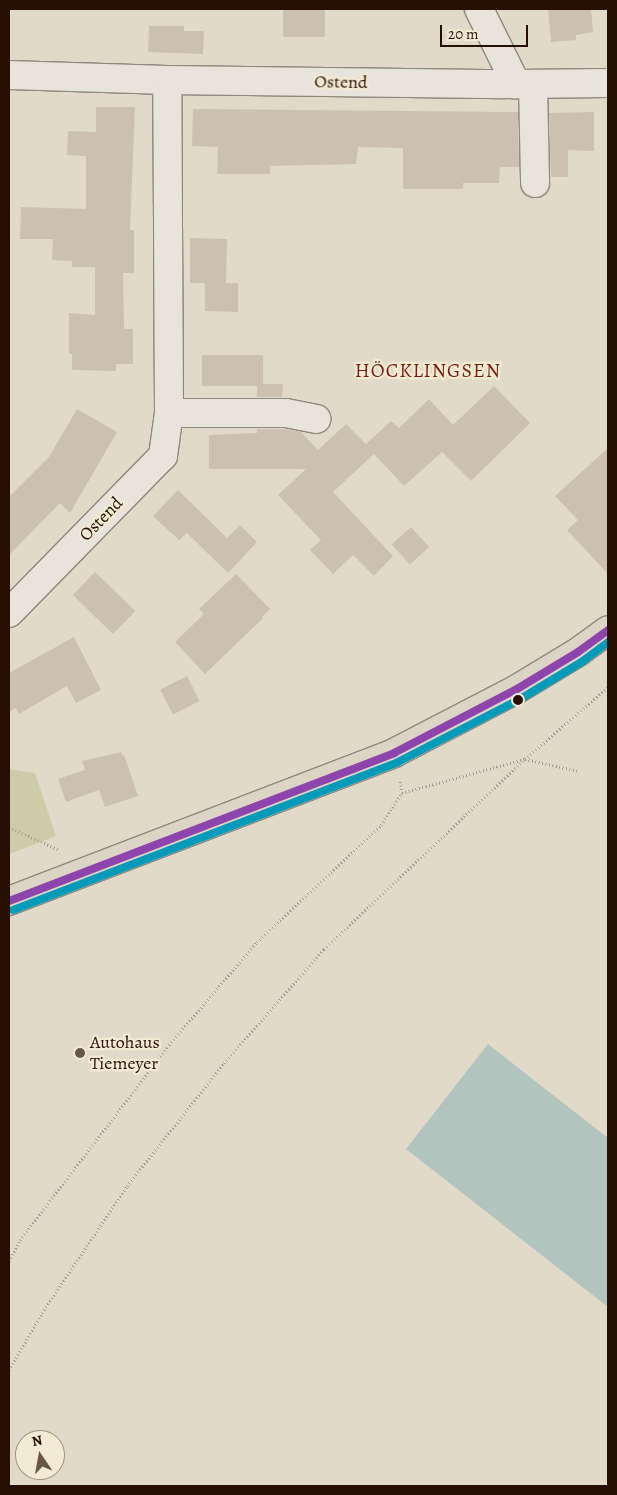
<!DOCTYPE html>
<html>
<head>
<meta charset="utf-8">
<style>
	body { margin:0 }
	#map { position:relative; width:617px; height:1495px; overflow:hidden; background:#e2dac8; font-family:Alegreya,serif }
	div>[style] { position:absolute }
	.green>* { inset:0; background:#cccca9 }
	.water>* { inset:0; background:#b1c4be }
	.building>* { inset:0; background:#ccc0b0; transform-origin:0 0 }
	.path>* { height:3px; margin-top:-1.5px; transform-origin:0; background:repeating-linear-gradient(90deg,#a19c94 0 1px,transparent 0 3.5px) }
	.roads { filter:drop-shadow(1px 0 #8f887c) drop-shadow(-1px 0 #8f887c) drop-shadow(0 1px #8f887c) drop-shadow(0 -1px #8f887c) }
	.minor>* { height:28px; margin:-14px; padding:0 14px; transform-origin:14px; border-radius:14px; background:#e8e4db }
	.major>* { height:28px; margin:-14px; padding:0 14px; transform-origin:14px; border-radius:14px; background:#dcd4c5 }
	.bus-1>* { height:8px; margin:-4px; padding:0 4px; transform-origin:4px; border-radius:4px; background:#8e44ad }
	.bus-2>* { height:8px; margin:-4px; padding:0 4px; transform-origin:4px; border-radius:4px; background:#049aba }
	.dots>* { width:14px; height:14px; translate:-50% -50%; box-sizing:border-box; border:2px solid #f3ead4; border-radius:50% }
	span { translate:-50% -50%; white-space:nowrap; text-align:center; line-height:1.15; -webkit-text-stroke:4.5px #f3ead4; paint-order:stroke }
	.street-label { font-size:18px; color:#260f02 }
	.poi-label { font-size:18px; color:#260f02 }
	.left { translate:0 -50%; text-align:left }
	.quarter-label { font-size:20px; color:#7a1f14; letter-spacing:1px }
	.frame { position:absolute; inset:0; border:10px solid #260f02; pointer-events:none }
	.north { position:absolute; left:15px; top:1430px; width:50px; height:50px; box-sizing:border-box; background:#f3ead4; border:1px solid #a19280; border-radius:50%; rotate:348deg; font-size:14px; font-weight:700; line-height:20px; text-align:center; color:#260f02 }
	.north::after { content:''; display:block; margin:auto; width:18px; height:22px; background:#685647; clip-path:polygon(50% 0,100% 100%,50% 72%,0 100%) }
	.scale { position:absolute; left:440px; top:25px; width:88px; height:22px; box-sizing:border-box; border:2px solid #260f02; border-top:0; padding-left:6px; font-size:15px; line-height:18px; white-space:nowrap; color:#260f02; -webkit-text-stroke:4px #f3ead4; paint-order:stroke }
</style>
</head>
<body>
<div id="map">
	<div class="green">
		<div style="clip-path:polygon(9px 769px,35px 773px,56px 836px,9px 854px)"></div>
	</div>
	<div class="water">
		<div style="clip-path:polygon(488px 1044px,608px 1138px,608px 1307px,406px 1149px)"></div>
	</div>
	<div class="building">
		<div style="left:283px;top:9px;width:42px;height:28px"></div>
		<div style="clip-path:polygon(548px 9px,591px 9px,593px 32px,576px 35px,576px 40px,551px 42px)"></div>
		<div style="clip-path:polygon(149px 26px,184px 26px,184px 31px,204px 31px,203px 54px,148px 52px)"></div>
		<div style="clip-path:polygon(96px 107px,135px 107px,130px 230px,134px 230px,134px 273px,123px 273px,124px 329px,133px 329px,133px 364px,116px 364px,116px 371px,72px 370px,72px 354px,69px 354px,69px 313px,95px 315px,95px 267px,72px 267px,72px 261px,52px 260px,53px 239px,20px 239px,21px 207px,86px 209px,86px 156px,67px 155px,68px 131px,96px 132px)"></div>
		<div style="clip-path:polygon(193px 109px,518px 112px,519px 167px,500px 167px,499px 183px,463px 183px,463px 189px,403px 189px,403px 148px,358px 147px,356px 164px,270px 166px,270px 174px,217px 174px,218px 147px,192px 146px)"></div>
		<div style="clip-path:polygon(594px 112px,594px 151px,568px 150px,568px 177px,551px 177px,549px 113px)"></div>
		<div style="clip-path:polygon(190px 238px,227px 239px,226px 283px,238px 283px,238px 312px,205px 311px,205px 283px,214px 283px,190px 283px)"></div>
		<div style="clip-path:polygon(202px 355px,263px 355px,263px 384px,283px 384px,282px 397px,257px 397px,257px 386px,202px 386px)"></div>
		<div style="clip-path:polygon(494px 386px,530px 423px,471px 481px,442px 452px,404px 486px,374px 454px,333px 492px,393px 556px,374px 576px,353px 555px,333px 574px,310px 550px,321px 540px,278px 495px,306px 469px,209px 469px,209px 435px,257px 433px,257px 429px,284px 429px,301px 432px,318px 450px,346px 424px,366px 444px,391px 421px,399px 428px,429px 399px,453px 425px)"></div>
		<div style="clip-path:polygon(77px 409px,117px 432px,70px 513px,60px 503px,9px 555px,9px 497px,49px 457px)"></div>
		<div style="clip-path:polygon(608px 448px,608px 574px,567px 530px,578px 520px,555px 496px)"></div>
		<div style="clip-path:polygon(178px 490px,227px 538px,240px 525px,257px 542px,228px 573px,187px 533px,179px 540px,153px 516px)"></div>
		<div style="left:411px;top:527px;width:27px;height:26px;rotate:48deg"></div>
		<div style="left:95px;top:572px;width:56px;height:32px;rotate:44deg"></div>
		<div style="clip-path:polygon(236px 574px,270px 609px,262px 617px,263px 618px,205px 674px,175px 642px,204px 614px,199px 609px)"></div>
		<div style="clip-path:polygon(74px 637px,101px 690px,76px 703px,67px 686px,19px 714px,16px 708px,9px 712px,9px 673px)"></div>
		<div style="left:187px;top:676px;width:28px;height:30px;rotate:63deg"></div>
		<div style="clip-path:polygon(121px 752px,122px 756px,124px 755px,138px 796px,105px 807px,99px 790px,66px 802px,58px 779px,85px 770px,82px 761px)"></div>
	</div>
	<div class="path">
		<div style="left:402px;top:793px;width:128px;rotate:-15.5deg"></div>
		<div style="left:525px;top:759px;width:55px;rotate:12.5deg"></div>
		<div style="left:9px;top:827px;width:55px;rotate:24.7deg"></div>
		<div style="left:9px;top:1261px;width:24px;rotate:-62deg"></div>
		<div style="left:20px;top:1240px;width:245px;rotate:-52.6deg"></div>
		<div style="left:169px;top:1045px;width:135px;rotate:-49.5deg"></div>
		<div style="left:257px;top:942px;width:170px;rotate:-43.3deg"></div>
		<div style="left:381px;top:825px;width:38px;rotate:-57deg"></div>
		<div style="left:402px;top:793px;width:12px;rotate:-99deg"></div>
		<div style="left:9px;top:1370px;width:66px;rotate:-59.9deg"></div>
		<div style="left:42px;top:1313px;width:153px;rotate:-56.2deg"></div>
		<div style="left:127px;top:1186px;width:157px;rotate:-51.7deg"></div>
		<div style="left:224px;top:1063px;width:152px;rotate:-48.7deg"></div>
		<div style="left:324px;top:949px;width:277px;rotate:-43.4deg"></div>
		<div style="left:525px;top:759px;width:110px;rotate:-40.9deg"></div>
	</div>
	<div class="roads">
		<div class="minor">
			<div style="left:479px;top:9px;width:84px;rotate:63.7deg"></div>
			<div style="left:9px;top:75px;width:158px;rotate:1.8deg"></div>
			<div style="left:167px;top:80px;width:349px;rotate:0.7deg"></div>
			<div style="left:516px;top:84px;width:92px;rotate:-0.6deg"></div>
			<div style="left:533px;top:84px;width:99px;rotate:88.8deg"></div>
			<div style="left:169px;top:413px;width:117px"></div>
			<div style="left:286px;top:413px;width:31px;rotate:11deg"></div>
			<div style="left:9px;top:613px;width:220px;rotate:-45.6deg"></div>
			<div style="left:163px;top:456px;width:43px;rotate:-82.1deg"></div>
			<div style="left:169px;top:413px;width:333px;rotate:-90.3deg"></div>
		</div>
		<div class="major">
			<div style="left:9px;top:901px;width:412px;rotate:-21deg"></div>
			<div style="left:394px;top:753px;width:139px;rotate:-27.5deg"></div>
			<div style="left:517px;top:689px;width:71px;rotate:-31.2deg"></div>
			<div style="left:578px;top:652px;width:37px;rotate:-36deg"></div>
		</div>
	</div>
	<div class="bus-1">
		<div style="left:9px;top:901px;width:412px;rotate:-21deg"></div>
		<div style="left:394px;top:753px;width:139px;rotate:-27.5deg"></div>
		<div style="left:517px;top:689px;width:71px;rotate:-31.2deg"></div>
		<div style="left:578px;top:652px;width:37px;rotate:-36deg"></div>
	</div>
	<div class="bus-2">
		<div style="left:13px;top:910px;width:412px;rotate:-21deg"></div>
		<div style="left:398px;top:762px;width:140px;rotate:-27.3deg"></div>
		<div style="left:522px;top:698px;width:71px;rotate:-31.2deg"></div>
		<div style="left:583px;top:661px;width:31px;rotate:-37deg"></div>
	</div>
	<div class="dots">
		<div style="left:518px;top:700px;background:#260f02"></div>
		<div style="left:80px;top:1053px;background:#685647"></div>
	</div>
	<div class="street-label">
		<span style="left:341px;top:82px;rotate:1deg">Ostend</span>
		<span style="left:101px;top:519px;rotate:-46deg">Ostend</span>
	</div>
	<div class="poi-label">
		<span class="left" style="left:90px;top:1053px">Autohaus<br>Tiemeyer</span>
	</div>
	<div class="quarter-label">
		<span style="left:428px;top:370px">HÖCKLINGSEN</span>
	</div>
	<div class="frame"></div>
	<div class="north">N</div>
	<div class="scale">20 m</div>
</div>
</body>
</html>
